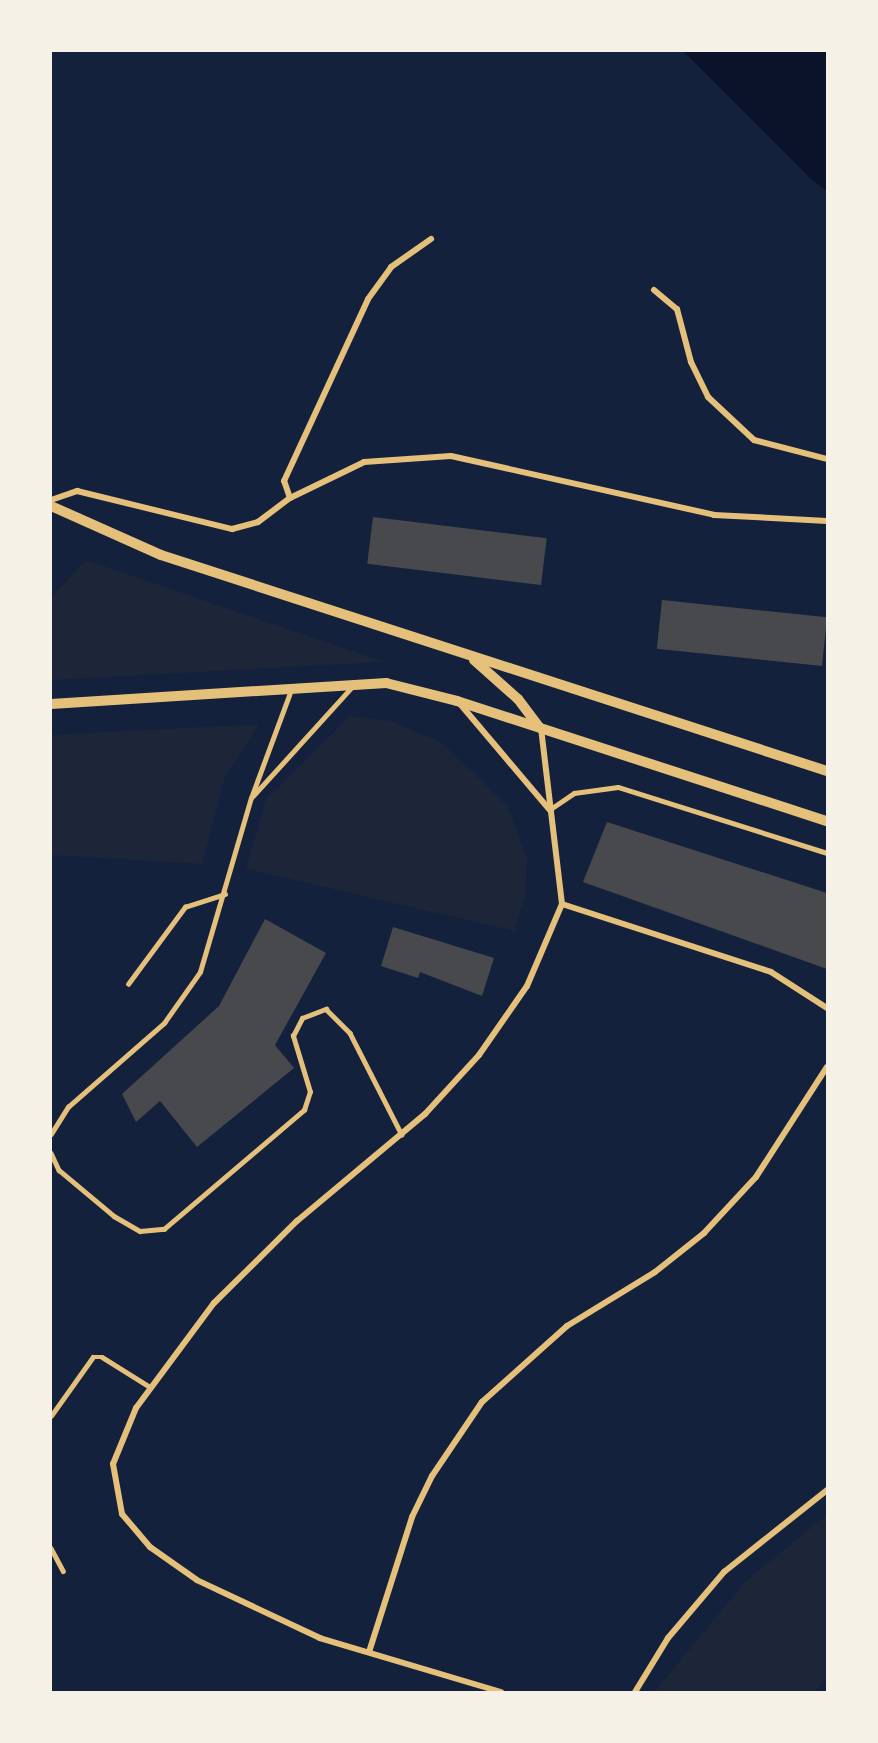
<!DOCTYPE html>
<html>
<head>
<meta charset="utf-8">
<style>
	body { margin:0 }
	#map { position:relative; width:878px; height:1743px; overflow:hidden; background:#14213d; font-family:"Roboto Serif",serif }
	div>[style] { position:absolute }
	.green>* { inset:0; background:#1d2539 }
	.water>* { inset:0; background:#0b132b }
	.building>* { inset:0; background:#48494c; transform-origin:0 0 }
	.service>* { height:4.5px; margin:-2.25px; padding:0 2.25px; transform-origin:2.25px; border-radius:2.25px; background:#e5c07b }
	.minor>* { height:6px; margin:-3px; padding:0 3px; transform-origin:3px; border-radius:3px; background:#e5c07b }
	.tertiary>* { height:10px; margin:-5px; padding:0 5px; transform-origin:5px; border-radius:5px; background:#e5c07b }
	span { translate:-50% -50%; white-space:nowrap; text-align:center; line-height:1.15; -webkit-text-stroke:6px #f6f1e7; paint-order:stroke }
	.frame { position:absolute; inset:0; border:52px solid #f6f1e7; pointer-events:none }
</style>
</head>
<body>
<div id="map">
	<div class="green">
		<div style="clip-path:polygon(86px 560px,384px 662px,51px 680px,51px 597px)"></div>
		<div style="clip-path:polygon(350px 716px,392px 721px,442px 743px,508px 807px,527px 858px,526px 893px,514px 931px,246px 869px,266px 799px)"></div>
		<div style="clip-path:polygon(259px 724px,225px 777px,202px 864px,51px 855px,51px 735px)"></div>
		<div style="clip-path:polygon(827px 1515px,827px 1677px,815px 1692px,654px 1692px,746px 1581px)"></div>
	</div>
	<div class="water">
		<div style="clip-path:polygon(683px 51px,827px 51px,827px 191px,812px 180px)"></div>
	</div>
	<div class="building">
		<div style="left:373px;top:517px;width:175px;height:47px;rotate:7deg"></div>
		<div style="left:662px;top:600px;width:166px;height:49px;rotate:6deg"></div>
		<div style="clip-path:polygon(607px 822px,827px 893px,827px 969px,583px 882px)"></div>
		<div style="clip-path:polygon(265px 919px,326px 953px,275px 1045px,294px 1068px,197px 1147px,160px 1101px,136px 1122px,122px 1094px,219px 1006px)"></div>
		<div style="clip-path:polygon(393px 927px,494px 958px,482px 996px,420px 972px,418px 978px,381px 966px)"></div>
	</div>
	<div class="service">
		<div style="left:253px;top:796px;width:147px;rotate:-47.8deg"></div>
		<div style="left:549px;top:810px;width:30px;rotate:-34deg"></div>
		<div style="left:574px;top:793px;width:44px;rotate:-7.8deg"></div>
		<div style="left:618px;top:787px;width:219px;rotate:17.5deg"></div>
		<div style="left:128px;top:984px;width:96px;rotate:-53.5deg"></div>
		<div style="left:185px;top:907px;width:42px;rotate:-18deg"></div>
		<div style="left:51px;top:1134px;width:32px;rotate:-58deg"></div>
		<div style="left:68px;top:1107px;width:128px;rotate:-41.2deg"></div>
		<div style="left:164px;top:1023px;width:62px;rotate:-54.8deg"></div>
		<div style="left:200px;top:972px;width:181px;rotate:-73.7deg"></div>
		<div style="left:251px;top:798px;width:115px;rotate:-69.7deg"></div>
		<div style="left:51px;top:1153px;width:19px;rotate:65deg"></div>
		<div style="left:59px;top:1170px;width:72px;rotate:39.9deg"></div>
		<div style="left:114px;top:1216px;width:30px;rotate:30deg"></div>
		<div style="left:140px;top:1231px;width:24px;rotate:-5deg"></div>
		<div style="left:164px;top:1229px;width:184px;rotate:-40.4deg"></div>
		<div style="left:304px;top:1110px;width:19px;rotate:-72deg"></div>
		<div style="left:310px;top:1092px;width:59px;rotate:-106.9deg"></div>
		<div style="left:293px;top:1036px;width:20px;rotate:-63deg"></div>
		<div style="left:302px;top:1018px;width:26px;rotate:-21deg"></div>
		<div style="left:326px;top:1009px;width:34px;rotate:45deg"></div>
		<div style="left:350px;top:1033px;width:114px;rotate:63deg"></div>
		<div style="left:51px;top:1416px;width:72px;rotate:-54.6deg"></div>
		<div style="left:93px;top:1357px;width:9px"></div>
		<div style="left:102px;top:1357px;width:57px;rotate:32deg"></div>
		<div style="left:51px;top:1548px;width:26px;rotate:62deg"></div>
	</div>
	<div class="minor">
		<div style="left:654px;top:290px;width:30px;rotate:40deg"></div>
		<div style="left:677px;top:309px;width:55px;rotate:75.2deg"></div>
		<div style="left:691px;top:362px;width:39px;rotate:64deg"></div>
		<div style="left:708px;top:397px;width:63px;rotate:43.1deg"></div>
		<div style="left:754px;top:440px;width:75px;rotate:14.6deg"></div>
		<div style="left:290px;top:498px;width:18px;rotate:-109deg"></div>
		<div style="left:284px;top:481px;width:200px;rotate:-65.2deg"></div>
		<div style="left:368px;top:299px;width:39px;rotate:-54deg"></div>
		<div style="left:391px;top:267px;width:49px;rotate:-35deg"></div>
		<div style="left:51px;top:500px;width:28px;rotate:-19deg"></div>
		<div style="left:77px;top:491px;width:160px;rotate:13.8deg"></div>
		<div style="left:232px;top:529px;width:27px;rotate:-15deg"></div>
		<div style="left:258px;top:522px;width:40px;rotate:-37deg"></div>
		<div style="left:290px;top:498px;width:82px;rotate:-25.9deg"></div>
		<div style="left:364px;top:462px;width:87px;rotate:-3.9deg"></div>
		<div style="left:451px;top:456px;width:270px;rotate:12.6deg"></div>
		<div style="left:714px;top:515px;width:113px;rotate:3deg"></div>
		<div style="left:461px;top:705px;width:136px;rotate:49.8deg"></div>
		<div style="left:562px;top:904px;width:220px;rotate:18deg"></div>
		<div style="left:771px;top:972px;width:67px;rotate:32.7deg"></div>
		<div style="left:369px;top:1652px;width:142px;rotate:-72.3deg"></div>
		<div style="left:412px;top:1517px;width:46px;rotate:-64deg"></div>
		<div style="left:432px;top:1476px;width:89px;rotate:-56deg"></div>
		<div style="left:482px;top:1402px;width:114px;rotate:-41.8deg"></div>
		<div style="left:567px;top:1326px;width:103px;rotate:-31.5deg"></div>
		<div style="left:655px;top:1272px;width:63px;rotate:-38.5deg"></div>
		<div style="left:704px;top:1233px;width:76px;rotate:-47.1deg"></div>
		<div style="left:756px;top:1177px;width:131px;rotate:-57.2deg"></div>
		<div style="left:501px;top:1692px;width:189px;rotate:-163.4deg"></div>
		<div style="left:320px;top:1638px;width:136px;rotate:-154.8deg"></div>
		<div style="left:197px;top:1580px;width:57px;rotate:-144.9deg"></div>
		<div style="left:150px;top:1547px;width:43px;rotate:-130.3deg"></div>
		<div style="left:122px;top:1514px;width:51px;rotate:-100.2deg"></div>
		<div style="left:113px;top:1464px;width:61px;rotate:-67.7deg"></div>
		<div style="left:136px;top:1408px;width:131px;rotate:-53.4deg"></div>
		<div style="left:214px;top:1303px;width:117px;rotate:-44.7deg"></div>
		<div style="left:297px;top:1221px;width:167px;rotate:-39.9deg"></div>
		<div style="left:425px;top:1114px;width:80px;rotate:-47.5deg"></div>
		<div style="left:479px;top:1055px;width:84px;rotate:-55.2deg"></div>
		<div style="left:527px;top:986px;width:89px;rotate:-66.9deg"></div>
		<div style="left:562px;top:904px;width:177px;rotate:-96.8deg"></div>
		<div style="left:635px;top:1692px;width:63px;rotate:-58.6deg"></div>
		<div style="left:668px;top:1638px;width:87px;rotate:-49.7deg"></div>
		<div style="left:724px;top:1572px;width:132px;rotate:-38.5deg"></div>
	</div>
	<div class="tertiary">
		<div style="left:51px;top:506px;width:120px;rotate:24deg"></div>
		<div style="left:161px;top:555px;width:700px;rotate:17.97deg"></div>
		<div style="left:474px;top:660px;width:59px;rotate:41.6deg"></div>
		<div style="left:518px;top:699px;width:36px;rotate:53deg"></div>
		<div style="left:51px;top:704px;width:336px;rotate:-3.6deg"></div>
		<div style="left:386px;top:683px;width:73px;rotate:14.2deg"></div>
		<div style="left:457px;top:701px;width:389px;rotate:18deg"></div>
	</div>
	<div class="frame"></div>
</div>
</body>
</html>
